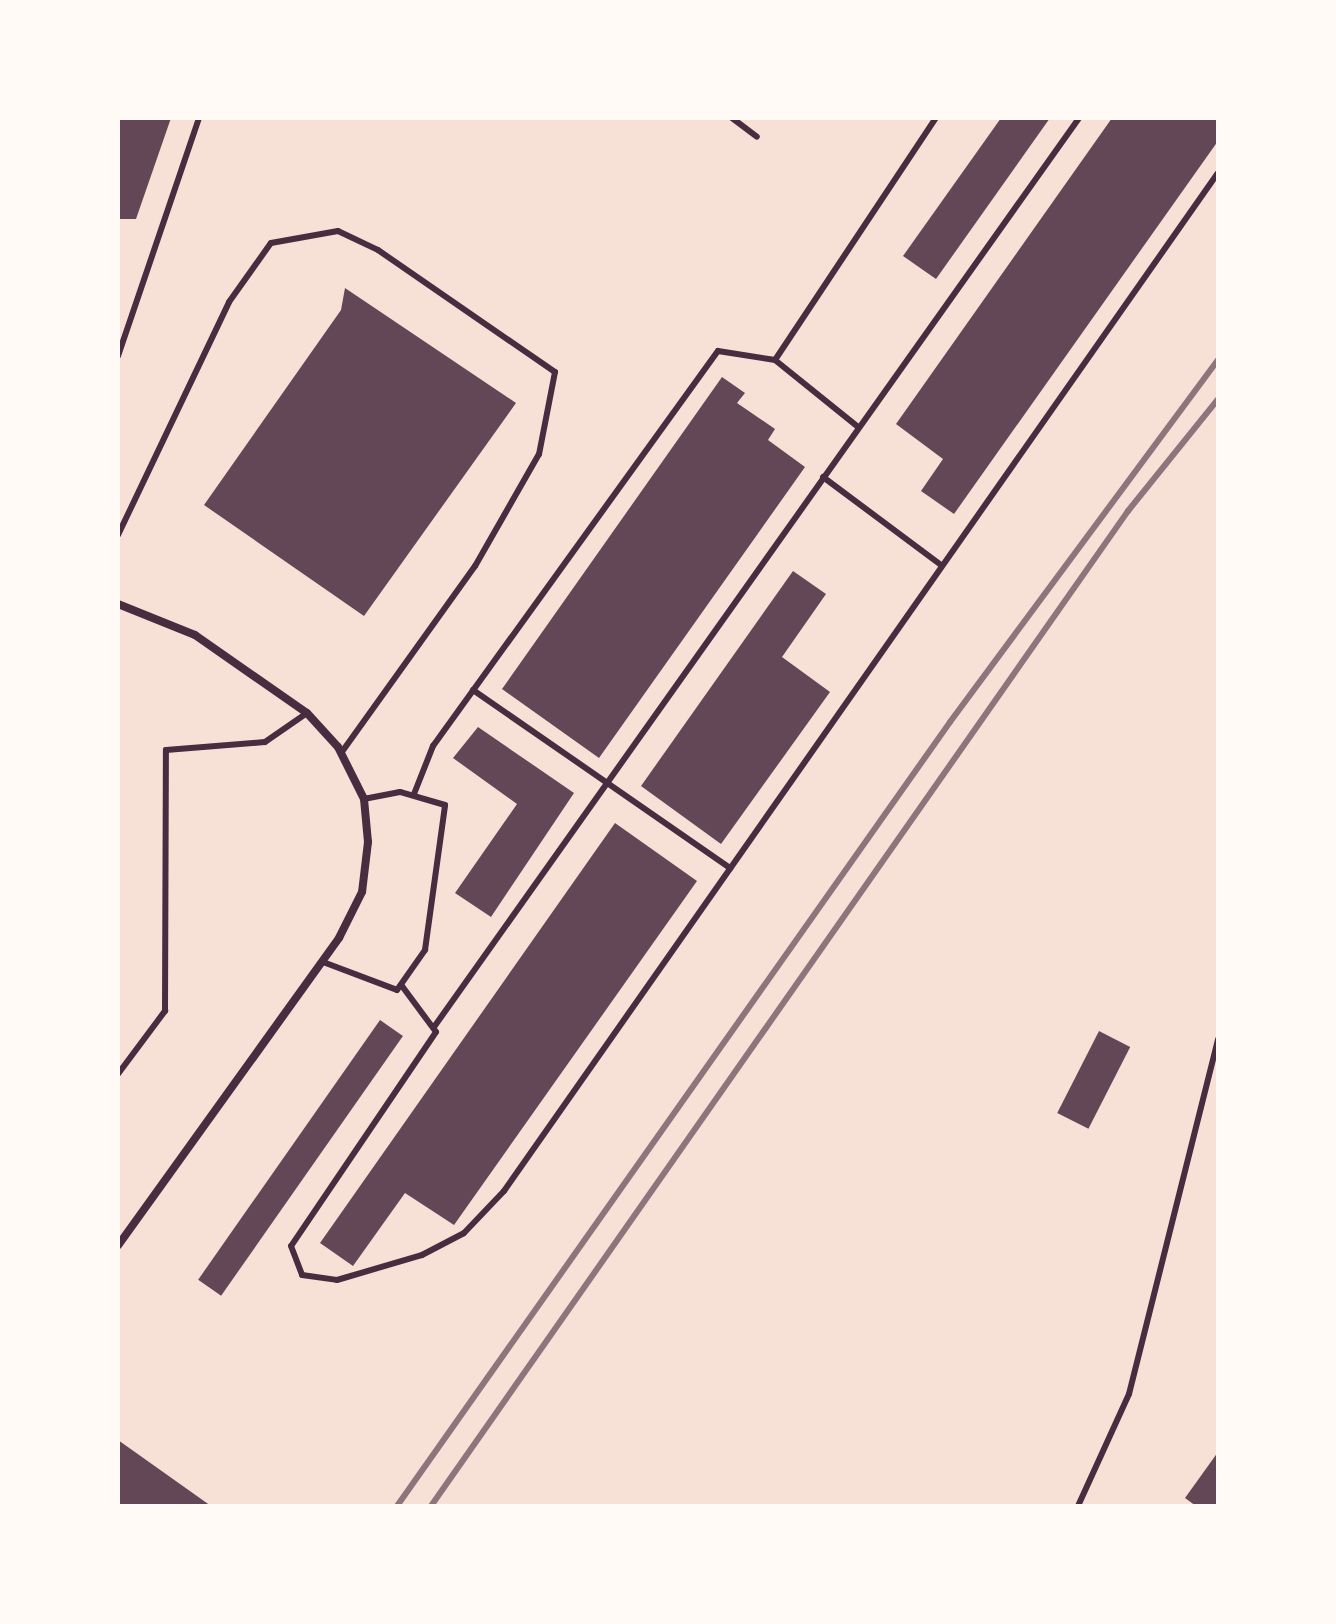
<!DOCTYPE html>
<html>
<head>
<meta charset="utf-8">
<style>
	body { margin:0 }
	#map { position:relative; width:1336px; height:1624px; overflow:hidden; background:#f7e1d7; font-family:"Crimson Pro",serif }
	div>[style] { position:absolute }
	.building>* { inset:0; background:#644757; transform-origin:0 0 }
	.service>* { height:6px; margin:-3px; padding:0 3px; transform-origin:3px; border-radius:3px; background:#4a2c40 }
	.minor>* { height:8px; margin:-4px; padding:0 4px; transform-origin:4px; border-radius:4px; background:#4a2c40 }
	.rail>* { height:6px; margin:-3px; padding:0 3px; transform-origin:3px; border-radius:3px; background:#8f747c }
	span { translate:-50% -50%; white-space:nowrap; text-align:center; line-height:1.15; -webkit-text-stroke:6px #fffaf5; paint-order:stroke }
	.frame { position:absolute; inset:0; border:120px solid #fffaf5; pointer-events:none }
</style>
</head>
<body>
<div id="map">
	<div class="building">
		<div style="clip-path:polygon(118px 118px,171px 118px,136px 219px,118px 219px)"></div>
		<div style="clip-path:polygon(1001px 118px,1050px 118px,936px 279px,903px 256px)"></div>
		<div style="clip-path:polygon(1112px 118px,1218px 118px,1218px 141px,954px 514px,921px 491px,943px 459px,896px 424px)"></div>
		<div style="clip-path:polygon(345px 288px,516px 403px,364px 616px,204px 505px,341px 310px)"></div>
		<div style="clip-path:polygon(722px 377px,745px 393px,737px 403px,775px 429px,768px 440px,805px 467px,599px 758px,502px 689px)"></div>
		<div style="clip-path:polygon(793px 571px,826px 594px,782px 657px,830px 692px,721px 844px,641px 786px)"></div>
		<div style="clip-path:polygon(478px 727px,574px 793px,491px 917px,455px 893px,517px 804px,453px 758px)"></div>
		<div style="clip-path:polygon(615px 823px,697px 881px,454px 1225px,405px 1193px,353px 1266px,320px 1243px)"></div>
		<div style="left:380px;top:1020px;width:28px;height:317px;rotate:35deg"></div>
		<div style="left:1099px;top:1031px;width:35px;height:92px;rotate:27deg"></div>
		<div style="clip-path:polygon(118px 1440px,211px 1506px,118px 1506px)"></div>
		<div style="clip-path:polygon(1218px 1452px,1218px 1506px,1196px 1506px,1185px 1498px)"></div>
	</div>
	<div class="service">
		<div style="left:732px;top:118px;width:31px;rotate:37deg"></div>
		<div style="left:118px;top:356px;width:251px;rotate:-71.2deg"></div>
		<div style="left:775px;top:360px;width:107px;rotate:38.9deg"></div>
		<div style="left:823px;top:477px;width:147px;rotate:36.7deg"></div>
		<div style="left:118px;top:535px;width:258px;rotate:-64.5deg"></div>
		<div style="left:229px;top:302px;width:72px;rotate:-54.6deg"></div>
		<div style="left:271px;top:243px;width:68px;rotate:-10.2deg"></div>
		<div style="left:338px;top:231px;width:44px;rotate:25.4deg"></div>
		<div style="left:378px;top:250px;width:215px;rotate:34.6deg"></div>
		<div style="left:555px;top:372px;width:84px;rotate:101deg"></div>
		<div style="left:539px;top:454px;width:129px;rotate:119.7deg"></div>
		<div style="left:475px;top:566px;width:230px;rotate:125.6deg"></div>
		<div style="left:473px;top:690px;width:313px;rotate:34.7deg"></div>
		<div style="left:414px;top:794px;width:52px;rotate:-68.4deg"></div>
		<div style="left:433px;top:746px;width:487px;rotate:-54.2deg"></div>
		<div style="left:718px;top:351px;width:58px;rotate:9deg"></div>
		<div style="left:775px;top:360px;width:291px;rotate:-56.4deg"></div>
		<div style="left:323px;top:962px;width:79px;rotate:20.7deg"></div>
		<div style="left:397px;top:990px;width:49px;rotate:-55deg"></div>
		<div style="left:425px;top:950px;width:146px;rotate:-82.1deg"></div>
		<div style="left:445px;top:805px;width:47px;rotate:-163.9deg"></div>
		<div style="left:400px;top:792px;width:37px;rotate:169deg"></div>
		<div style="left:402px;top:986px;width:57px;rotate:53.5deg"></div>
		<div style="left:436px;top:1032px;width:258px;rotate:124.1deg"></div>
		<div style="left:291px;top:1246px;width:31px;rotate:69deg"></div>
		<div style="left:302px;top:1275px;width:35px;rotate:8deg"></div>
		<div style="left:337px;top:1280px;width:89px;rotate:-16.4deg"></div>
		<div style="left:422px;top:1255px;width:47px;rotate:-27.6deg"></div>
		<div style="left:464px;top:1233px;width:58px;rotate:-46.4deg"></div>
		<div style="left:504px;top:1191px;width:1243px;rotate:-54.96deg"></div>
		<div style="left:434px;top:1027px;width:1115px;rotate:-54.64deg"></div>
		<div style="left:118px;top:1074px;width:79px;rotate:-53.3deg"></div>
		<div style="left:165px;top:1011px;width:261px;rotate:-89.8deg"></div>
		<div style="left:166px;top:750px;width:99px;rotate:-4.6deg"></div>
		<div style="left:265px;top:742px;width:51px;rotate:-34.6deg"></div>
		<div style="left:1078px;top:1506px;width:123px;rotate:-65.5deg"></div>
		<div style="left:1129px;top:1394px;width:366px;rotate:-75.9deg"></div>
	</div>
	<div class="minor">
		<div style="left:118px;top:604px;width:83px;rotate:21.9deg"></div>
		<div style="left:195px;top:635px;width:136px;rotate:34.9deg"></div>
		<div style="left:307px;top:713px;width:46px;rotate:47.6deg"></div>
		<div style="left:338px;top:747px;width:58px;rotate:63.4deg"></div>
		<div style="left:364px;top:799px;width:43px;rotate:84.7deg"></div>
		<div style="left:368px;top:842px;width:50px;rotate:96.8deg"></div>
		<div style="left:362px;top:892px;width:51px;rotate:116.6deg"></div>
		<div style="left:339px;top:938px;width:378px;rotate:125.7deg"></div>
	</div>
	<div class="rail">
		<div style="left:397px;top:1506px;width:959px;rotate:-54.8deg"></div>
		<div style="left:950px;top:722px;width:450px;rotate:-53.5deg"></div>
		<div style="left:431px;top:1506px;width:1215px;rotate:-54.99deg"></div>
		<div style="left:1128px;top:511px;width:144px;rotate:-51.2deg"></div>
	</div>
	<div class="frame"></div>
</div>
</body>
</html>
